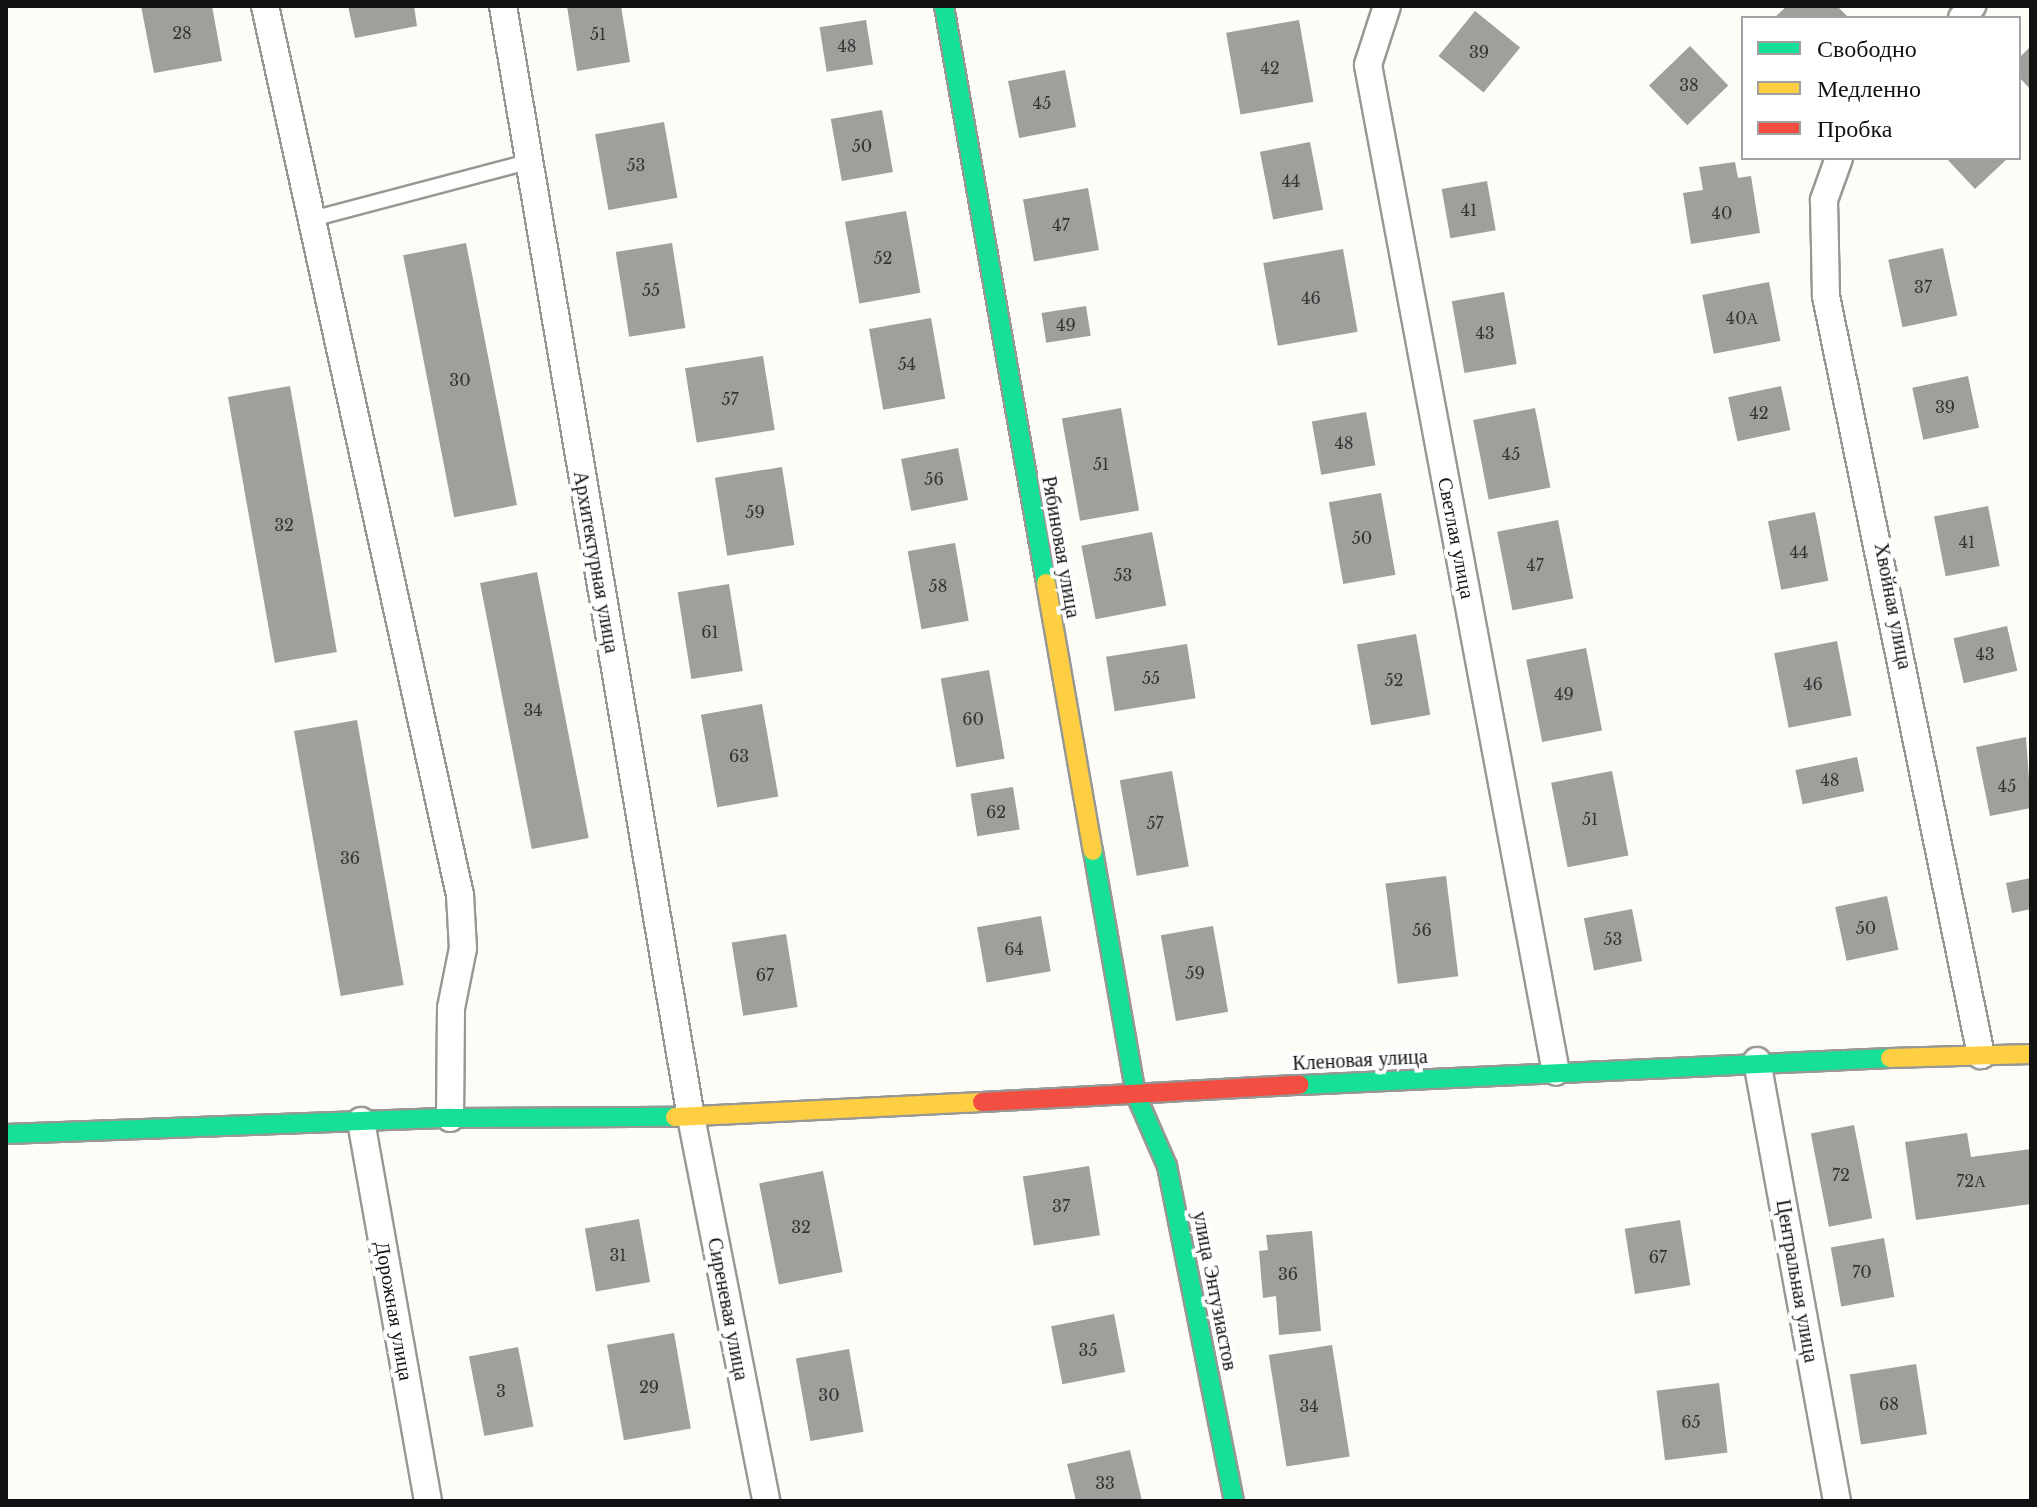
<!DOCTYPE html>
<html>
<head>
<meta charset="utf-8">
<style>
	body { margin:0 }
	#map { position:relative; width:2037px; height:1507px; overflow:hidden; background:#fdfcf7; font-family:"Libre Baskerville",serif }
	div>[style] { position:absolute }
	.building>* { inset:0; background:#a19f9c; transform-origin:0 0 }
	.roads { filter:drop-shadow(2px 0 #979795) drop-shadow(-2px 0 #979795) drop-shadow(0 2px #979795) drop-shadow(0 -2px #979795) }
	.lane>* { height:14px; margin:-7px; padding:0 7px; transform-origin:7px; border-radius:7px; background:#fffffe }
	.street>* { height:26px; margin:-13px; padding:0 13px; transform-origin:13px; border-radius:13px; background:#fffffe }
	.fast>* { height:18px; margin:-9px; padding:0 9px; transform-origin:9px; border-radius:9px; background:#16e098 }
	.slow>* { height:18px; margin:-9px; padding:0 9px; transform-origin:9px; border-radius:9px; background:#ffcf43 }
	.jam>* { height:18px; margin:-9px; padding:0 9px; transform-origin:9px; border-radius:9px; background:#f24e42 }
	span { translate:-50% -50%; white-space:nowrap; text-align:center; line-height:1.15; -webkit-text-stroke:8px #fff; paint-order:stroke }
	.number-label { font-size:16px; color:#353434 }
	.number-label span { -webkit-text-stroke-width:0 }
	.street-label { font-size:20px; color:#111 }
	.frame { position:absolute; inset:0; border:8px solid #111; pointer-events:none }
	.legend { position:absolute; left:1741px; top:16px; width:280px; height:144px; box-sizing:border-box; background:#fff; border:2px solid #a0a0a0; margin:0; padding:10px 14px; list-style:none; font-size:24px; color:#111 }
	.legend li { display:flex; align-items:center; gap:16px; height:40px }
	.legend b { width:40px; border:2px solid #a0a0a0 }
</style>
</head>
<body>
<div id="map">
	<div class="building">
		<div style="clip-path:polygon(141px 6px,212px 6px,222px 61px,154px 73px)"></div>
		<div style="clip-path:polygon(348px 6px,414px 6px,417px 26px,355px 38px)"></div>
		<div style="clip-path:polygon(567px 6px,621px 6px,630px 62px,577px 71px)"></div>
		<div style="clip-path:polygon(1787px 6px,1837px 6px,1849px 18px,1774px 18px)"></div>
		<div style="left:1475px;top:11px;width:58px;height:58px;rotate:39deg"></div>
		<div style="left:866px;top:20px;width:45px;height:47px;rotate:81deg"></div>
		<div style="left:1299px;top:20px;width:83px;height:74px;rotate:80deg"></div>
		<div style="left:1690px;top:46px;width:55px;height:57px;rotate:46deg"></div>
		<div style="clip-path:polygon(2031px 46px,2031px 90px,2019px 77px,2019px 58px)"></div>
		<div style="left:1065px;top:70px;width:58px;height:58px;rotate:79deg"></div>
		<div style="left:882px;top:110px;width:63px;height:52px;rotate:80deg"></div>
		<div style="left:664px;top:122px;width:77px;height:70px;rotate:80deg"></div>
		<div style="left:1310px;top:142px;width:69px;height:51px;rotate:79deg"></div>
		<div style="clip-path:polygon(1946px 158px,2008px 158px,1975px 189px)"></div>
		<div style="clip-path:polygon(1735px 162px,1738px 178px,1751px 176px,1760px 233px,1691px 244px,1683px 193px,1703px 190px,1699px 167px)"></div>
		<div style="left:1487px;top:181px;width:50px;height:46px;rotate:80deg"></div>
		<div style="left:1088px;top:188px;width:63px;height:66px;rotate:80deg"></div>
		<div style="left:906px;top:211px;width:83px;height:62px;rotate:80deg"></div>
		<div style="left:466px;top:243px;width:267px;height:64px;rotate:79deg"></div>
		<div style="left:672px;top:243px;width:86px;height:57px;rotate:81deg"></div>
		<div style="left:1943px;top:248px;width:69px;height:56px;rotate:78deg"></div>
		<div style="left:1343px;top:249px;width:84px;height:81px;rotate:80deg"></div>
		<div style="left:1769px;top:282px;width:60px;height:68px;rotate:79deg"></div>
		<div style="left:1504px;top:292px;width:73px;height:53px;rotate:80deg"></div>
		<div style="left:1086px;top:306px;width:30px;height:45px;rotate:81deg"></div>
		<div style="left:931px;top:318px;width:82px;height:63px;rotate:80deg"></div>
		<div style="left:763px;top:356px;width:75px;height:79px;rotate:81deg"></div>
		<div style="left:1968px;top:376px;width:53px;height:57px;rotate:78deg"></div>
		<div style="left:290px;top:386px;width:270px;height:63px;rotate:80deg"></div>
		<div style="left:1781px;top:386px;width:45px;height:54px;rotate:78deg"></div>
		<div style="left:1121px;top:408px;width:104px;height:60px;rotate:80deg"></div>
		<div style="left:1535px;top:408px;width:81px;height:63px;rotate:79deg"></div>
		<div style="left:1366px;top:412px;width:54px;height:55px;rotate:80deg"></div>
		<div style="left:958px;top:448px;width:53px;height:58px;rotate:79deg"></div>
		<div style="left:782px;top:467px;width:79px;height:68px;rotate:81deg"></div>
		<div style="left:1381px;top:493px;width:83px;height:53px;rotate:80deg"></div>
		<div style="left:1988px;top:506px;width:61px;height:55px;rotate:79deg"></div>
		<div style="left:1815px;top:512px;width:70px;height:48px;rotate:79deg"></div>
		<div style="left:1558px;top:520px;width:80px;height:62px;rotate:79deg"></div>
		<div style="left:1152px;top:532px;width:75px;height:72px;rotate:79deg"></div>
		<div style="left:955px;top:543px;width:79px;height:48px;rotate:80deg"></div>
		<div style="left:537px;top:572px;width:271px;height:58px;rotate:79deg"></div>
		<div style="left:729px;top:584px;width:88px;height:52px;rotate:81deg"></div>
		<div style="left:2007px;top:626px;width:46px;height:55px;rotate:77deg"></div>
		<div style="left:1416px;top:634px;width:82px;height:60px;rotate:80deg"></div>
		<div style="left:1837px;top:641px;width:76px;height:64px;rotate:79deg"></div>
		<div style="left:1187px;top:644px;width:55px;height:82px;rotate:81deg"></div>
		<div style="left:1586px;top:648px;width:84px;height:61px;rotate:79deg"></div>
		<div style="left:989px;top:670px;width:90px;height:49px;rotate:80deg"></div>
		<div style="left:762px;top:704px;width:94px;height:62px;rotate:80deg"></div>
		<div style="left:357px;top:720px;width:269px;height:64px;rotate:80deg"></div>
		<div style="clip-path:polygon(2026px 737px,2031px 808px,1990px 816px,1976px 747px)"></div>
		<div style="left:1857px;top:757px;width:35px;height:63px;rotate:78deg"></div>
		<div style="left:1172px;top:771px;width:97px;height:53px;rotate:80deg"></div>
		<div style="left:1612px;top:771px;width:86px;height:62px;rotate:79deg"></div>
		<div style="left:1013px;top:787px;width:43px;height:43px;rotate:81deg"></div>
		<div style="left:1446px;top:876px;width:101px;height:61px;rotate:83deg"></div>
		<div style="clip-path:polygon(2031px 878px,2031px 909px,2012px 913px,2006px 883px)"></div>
		<div style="left:1887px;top:896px;width:55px;height:53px;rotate:78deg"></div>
		<div style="left:1632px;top:909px;width:53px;height:49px;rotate:79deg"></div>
		<div style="left:1041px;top:916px;width:56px;height:65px;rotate:80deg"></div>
		<div style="left:1213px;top:926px;width:87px;height:53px;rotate:80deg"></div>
		<div style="left:786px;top:934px;width:74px;height:55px;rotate:81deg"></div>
		<div style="left:1854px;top:1125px;width:95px;height:44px;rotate:79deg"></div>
		<div style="clip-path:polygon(1967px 1133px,1971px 1157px,2031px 1149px,2031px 1204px,1916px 1220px,1905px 1142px)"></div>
		<div style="left:1089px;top:1166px;width:70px;height:67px;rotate:81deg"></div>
		<div style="left:823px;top:1171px;width:103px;height:65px;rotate:79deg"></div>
		<div style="left:639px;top:1219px;width:64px;height:55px;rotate:80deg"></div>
		<div style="left:1680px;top:1220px;width:66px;height:56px;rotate:81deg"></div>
		<div style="clip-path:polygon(1312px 1231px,1321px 1331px,1279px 1335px,1276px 1296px,1263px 1298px,1259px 1251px,1268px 1250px,1266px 1235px)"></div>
		<div style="left:1884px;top:1238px;width:60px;height:54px;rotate:80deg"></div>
		<div style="left:1114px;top:1314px;width:59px;height:64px;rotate:79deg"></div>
		<div style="left:674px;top:1333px;width:97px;height:68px;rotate:80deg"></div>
		<div style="left:1332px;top:1345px;width:113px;height:64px;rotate:81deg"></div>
		<div style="left:518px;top:1347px;width:81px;height:50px;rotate:79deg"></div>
		<div style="left:849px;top:1349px;width:84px;height:54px;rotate:80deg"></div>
		<div style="left:1916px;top:1364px;width:71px;height:67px;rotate:81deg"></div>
		<div style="left:1719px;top:1383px;width:70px;height:63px;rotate:83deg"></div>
		<div style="clip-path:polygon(1130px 1450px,1142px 1501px,1076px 1501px,1067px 1464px)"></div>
	</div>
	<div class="roads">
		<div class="lane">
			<div style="left:312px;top:219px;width:222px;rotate:-14.8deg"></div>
		</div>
		<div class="street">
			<div style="left:265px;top:6px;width:910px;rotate:77.63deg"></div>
			<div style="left:460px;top:895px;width:53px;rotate:86.8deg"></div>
			<div style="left:463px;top:948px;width:61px;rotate:101.3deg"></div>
			<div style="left:451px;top:1008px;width:110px;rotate:90.5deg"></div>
			<div style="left:503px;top:6px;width:1127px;rotate:80.4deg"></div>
			<div style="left:691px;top:1117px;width:391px;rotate:78.9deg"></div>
			<div style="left:1387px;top:6px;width:62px;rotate:107.9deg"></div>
			<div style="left:1368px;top:65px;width:1024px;rotate:79.43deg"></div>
			<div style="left:1962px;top:18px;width:16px;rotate:-50deg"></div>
			<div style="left:1839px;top:158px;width:45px;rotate:109.7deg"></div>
			<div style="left:1824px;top:200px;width:96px;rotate:88.8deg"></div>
			<div style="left:1826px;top:296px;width:775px;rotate:78.46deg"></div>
			<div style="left:1757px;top:1061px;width:447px;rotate:79.7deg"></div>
			<div style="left:361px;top:1121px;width:386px;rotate:80deg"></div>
		</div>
		<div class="fast">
			<div style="left:944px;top:6px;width:586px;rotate:79.98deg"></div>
			<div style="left:1093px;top:851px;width:248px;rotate:80deg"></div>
			<div style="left:1136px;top:1095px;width:77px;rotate:66.4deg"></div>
			<div style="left:1167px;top:1166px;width:342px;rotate:78.7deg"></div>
			<div style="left:1300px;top:1085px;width:591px;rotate:-2.62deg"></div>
			<div style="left:6px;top:1134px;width:444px;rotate:-2.1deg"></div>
			<div style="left:450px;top:1118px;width:225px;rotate:-0.3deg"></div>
		</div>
		<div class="slow">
			<div style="left:1046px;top:583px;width:272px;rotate:80.1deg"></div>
			<div style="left:1890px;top:1058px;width:141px;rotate:-1.6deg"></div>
			<div style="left:675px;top:1117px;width:307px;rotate:-2.8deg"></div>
		</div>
		<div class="jam">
			<div style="left:982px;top:1102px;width:318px;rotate:-3.1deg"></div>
		</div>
	</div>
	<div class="number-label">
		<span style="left:182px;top:33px">28</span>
		<span style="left:598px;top:34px">51</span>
		<span style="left:847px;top:46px">48</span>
		<span style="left:1479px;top:52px">39</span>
		<span style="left:1270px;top:68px">42</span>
		<span style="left:1689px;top:85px">38</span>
		<span style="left:1042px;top:103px">45</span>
		<span style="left:862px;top:146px">50</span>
		<span style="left:636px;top:165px">53</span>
		<span style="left:1291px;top:181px">44</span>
		<span style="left:1469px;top:210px">41</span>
		<span style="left:1722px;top:213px">40</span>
		<span style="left:1061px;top:225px">47</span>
		<span style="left:883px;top:258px">52</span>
		<span style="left:1923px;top:287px">37</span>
		<span style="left:651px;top:290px">55</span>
		<span style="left:1311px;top:298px">46</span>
		<span style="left:1742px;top:318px">40А</span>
		<span style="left:1066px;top:325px">49</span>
		<span style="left:1485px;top:333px">43</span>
		<span style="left:907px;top:364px">54</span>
		<span style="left:460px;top:380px">30</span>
		<span style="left:730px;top:399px">57</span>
		<span style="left:1945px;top:407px">39</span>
		<span style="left:1759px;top:413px">42</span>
		<span style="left:1344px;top:443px">48</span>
		<span style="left:1511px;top:454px">45</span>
		<span style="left:1101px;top:464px">51</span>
		<span style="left:934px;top:479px">56</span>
		<span style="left:755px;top:512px">59</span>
		<span style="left:284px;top:525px">32</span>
		<span style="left:1362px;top:538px">50</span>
		<span style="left:1967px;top:542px">41</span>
		<span style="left:1799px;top:552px">44</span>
		<span style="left:1535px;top:565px">47</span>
		<span style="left:1123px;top:575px">53</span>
		<span style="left:938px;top:586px">58</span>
		<span style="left:710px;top:632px">61</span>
		<span style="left:1985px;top:654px">43</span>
		<span style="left:1151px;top:678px">55</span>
		<span style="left:1394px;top:680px">52</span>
		<span style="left:1813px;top:684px">46</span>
		<span style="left:1564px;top:694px">49</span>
		<span style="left:533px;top:710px">34</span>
		<span style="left:973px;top:719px">60</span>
		<span style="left:739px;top:756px">63</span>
		<span style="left:1830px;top:780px">48</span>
		<span style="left:2007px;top:786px">45</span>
		<span style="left:996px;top:812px">62</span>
		<span style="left:1590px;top:819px">51</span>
		<span style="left:1155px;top:823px">57</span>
		<span style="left:350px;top:858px">36</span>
		<span style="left:1866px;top:928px">50</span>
		<span style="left:1422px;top:930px">56</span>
		<span style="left:1613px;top:939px">53</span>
		<span style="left:1014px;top:949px">64</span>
		<span style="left:1195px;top:973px">59</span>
		<span style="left:765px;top:975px">67</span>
		<span style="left:1841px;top:1175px">72</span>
		<span style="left:1971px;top:1181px">72А</span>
		<span style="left:1061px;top:1206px">37</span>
		<span style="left:801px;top:1227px">32</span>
		<span style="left:618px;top:1255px">31</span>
		<span style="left:1658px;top:1257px">67</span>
		<span style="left:1862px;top:1272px">70</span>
		<span style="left:1288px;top:1274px">36</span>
		<span style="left:1088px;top:1350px">35</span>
		<span style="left:649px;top:1387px">29</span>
		<span style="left:501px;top:1391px">3</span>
		<span style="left:829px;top:1395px">30</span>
		<span style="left:1889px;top:1404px">68</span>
		<span style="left:1309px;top:1406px">34</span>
		<span style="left:1691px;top:1422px">65</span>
		<span style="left:1105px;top:1483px">33</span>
	</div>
	<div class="street-label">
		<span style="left:1456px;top:538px;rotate:79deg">Светлая улица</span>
		<span style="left:1061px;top:547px;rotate:80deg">Рябиновая улица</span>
		<span style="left:596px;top:562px;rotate:80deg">Архитектурная улица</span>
		<span style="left:1893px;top:606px;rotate:79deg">Хвойная улица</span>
		<span style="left:1360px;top:1060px;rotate:-3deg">Кленовая улица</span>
		<span style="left:1797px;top:1281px;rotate:80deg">Центральная улица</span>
		<span style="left:1215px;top:1291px;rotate:79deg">улица Энтузиастов</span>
		<span style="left:728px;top:1309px;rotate:79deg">Сиреневая улица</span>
		<span style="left:394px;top:1311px;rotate:80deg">Дорожная улица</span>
	</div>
	<div class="frame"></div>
	<ul class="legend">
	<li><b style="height:10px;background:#16e098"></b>Свободно</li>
	<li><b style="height:10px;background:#ffcf43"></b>Медленно</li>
	<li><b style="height:10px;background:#f24e42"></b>Пробка</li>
	</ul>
</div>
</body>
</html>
